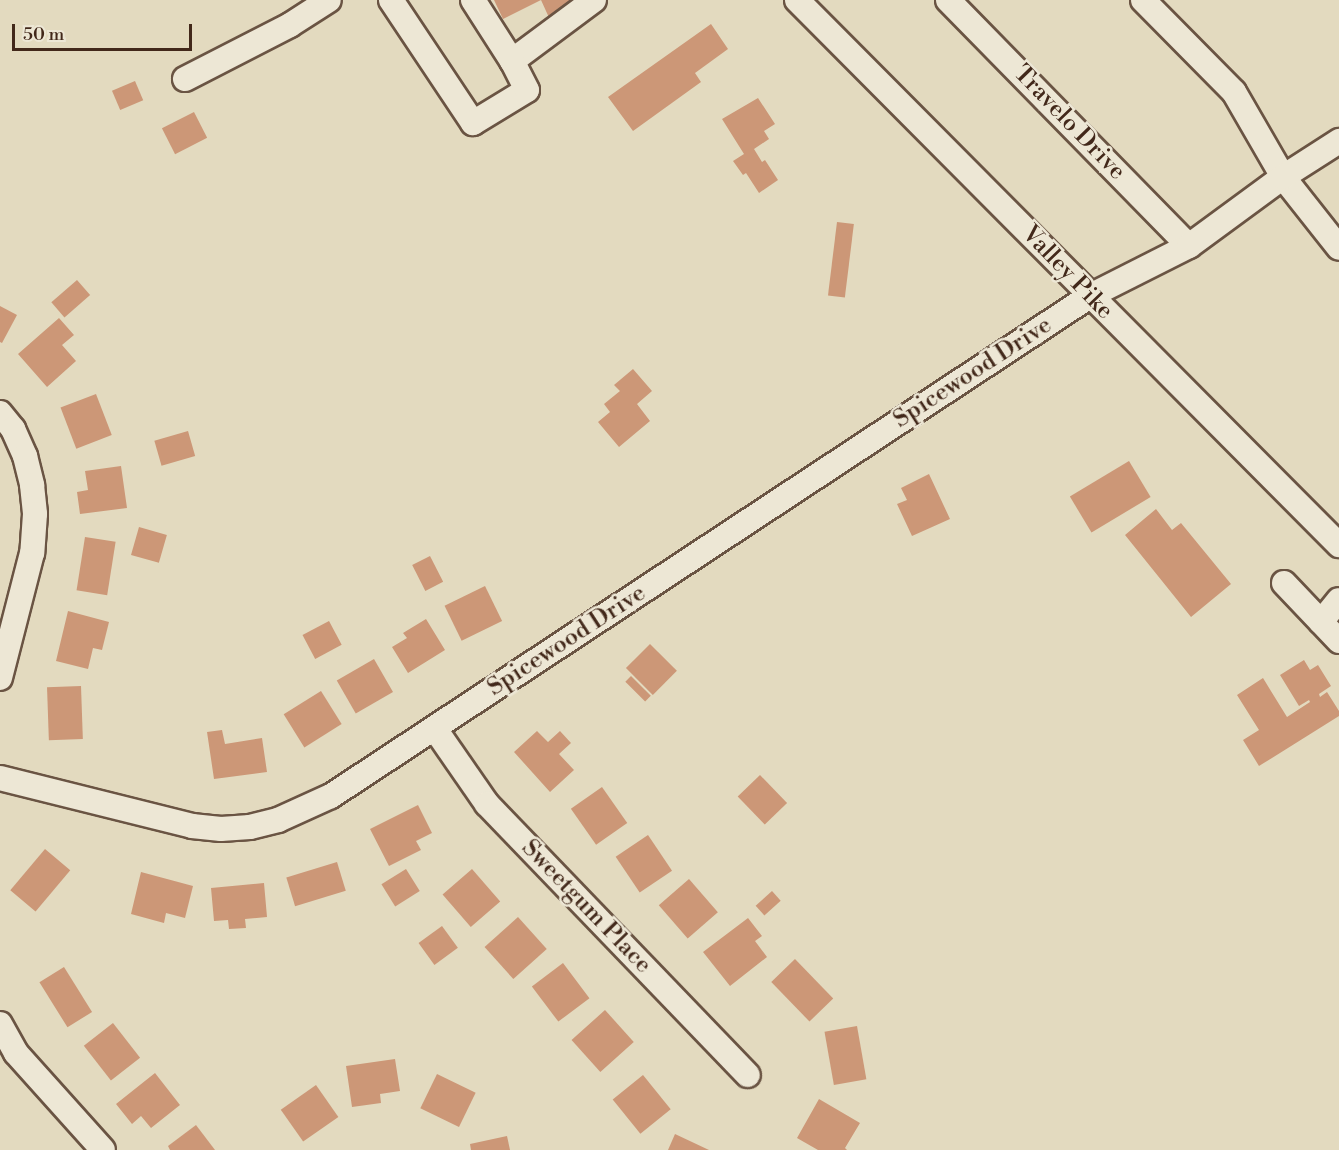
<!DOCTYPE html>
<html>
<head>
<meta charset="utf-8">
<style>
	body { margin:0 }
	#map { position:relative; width:1339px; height:1150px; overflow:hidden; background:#e3dabf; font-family:"Libre Bodoni",serif }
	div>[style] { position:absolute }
	.building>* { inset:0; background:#cc9777; transform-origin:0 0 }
	.roads { filter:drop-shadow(2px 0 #6a5443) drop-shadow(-2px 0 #6a5443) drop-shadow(0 2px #6a5443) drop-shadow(0 -2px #6a5443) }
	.minor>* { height:24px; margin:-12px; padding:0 12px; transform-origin:12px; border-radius:12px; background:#ede7d5 }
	span { translate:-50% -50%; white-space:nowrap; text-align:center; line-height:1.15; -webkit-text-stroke:5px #ede7d5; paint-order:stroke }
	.street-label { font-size:24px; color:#42281a }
	.scale { position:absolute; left:12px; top:24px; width:180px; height:27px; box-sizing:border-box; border:3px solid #42281a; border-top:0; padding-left:8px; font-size:18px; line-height:21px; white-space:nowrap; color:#42281a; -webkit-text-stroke:4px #ede7d5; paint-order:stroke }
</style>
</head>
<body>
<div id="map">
	<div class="building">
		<div style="clip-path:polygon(494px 0,574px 0,551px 22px,541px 0,503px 19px)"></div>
		<div style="clip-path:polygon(711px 24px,728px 49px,695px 73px,701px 82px,633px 131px,608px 97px)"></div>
		<div style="left:135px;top:81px;width:21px;height:25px;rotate:67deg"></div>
		<div style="clip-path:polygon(758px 98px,775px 124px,764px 131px,769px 139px,754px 149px,762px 162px,765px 160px,778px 180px,759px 193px,746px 173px,743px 175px,733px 161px,744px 154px,722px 119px)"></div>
		<div style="left:194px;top:112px;width:29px;height:36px;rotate:63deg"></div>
		<div style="left:837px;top:222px;width:17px;height:74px;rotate:7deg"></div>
		<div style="left:77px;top:280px;width:20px;height:34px;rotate:49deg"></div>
		<div style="clip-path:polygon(0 306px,17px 315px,2px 343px,0 342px)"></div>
		<div style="clip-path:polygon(59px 318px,74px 335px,62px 345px,76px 361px,47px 387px,18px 354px)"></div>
		<div style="clip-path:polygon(633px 369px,652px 391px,637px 404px,650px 421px,619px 447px,598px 422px,610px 412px,604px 404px,620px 391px,614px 385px)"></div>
		<div style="left:96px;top:394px;width:44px;height:38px;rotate:69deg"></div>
		<div style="left:188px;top:431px;width:26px;height:35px;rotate:74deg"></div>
		<div style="left:1129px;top:461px;width:42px;height:69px;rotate:59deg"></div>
		<div style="clip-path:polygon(121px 466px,127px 508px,80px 514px,77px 492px,88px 490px,85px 471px)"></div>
		<div style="clip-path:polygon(929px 474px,950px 519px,912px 536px,897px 504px,907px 500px,901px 488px)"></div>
		<div style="clip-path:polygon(1156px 509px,1172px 530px,1181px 523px,1231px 584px,1191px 617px,1125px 535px)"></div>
		<div style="left:139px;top:527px;width:29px;height:29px;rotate:16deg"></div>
		<div style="left:85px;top:537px;width:31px;height:54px;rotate:9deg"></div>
		<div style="left:430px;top:556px;width:29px;height:20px;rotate:63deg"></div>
		<div style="left:485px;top:586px;width:39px;height:45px;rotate:64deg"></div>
		<div style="clip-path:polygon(68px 611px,109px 622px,102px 650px,93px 648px,88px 669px,56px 661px)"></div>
		<div style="clip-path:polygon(426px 619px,445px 650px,408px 673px,392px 647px,407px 638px,403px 633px)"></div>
		<div style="left:329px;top:621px;width:27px;height:30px;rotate:62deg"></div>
		<div style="left:650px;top:644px;width:38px;height:34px;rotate:45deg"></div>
		<div style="left:374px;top:659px;width:38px;height:43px;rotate:60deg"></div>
		<div style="clip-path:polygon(1304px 660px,1310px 670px,1318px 665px,1331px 686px,1319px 694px,1320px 697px,1327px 692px,1339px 711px,1339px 716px,1259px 766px,1243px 740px,1259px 730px,1237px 695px,1263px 678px,1287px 717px,1310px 702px,1309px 700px,1299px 706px,1280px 675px)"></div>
		<div style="left:631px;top:676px;width:28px;height:8px;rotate:45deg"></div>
		<div style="left:81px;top:686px;width:53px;height:34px;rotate:88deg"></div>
		<div style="left:321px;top:691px;width:39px;height:44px;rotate:58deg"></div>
		<div style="clip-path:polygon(222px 730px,225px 744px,262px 738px,267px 772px,214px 779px,207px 732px)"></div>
		<div style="clip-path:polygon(537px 731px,548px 742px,560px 731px,571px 743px,559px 754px,574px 770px,550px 792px,514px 752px)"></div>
		<div style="left:760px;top:775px;width:39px;height:31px;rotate:46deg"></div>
		<div style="left:602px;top:787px;width:44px;height:38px;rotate:55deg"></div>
		<div style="clip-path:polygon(418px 805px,432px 833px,416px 841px,421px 850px,389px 866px,370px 829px)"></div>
		<div style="left:648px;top:835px;width:43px;height:39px;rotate:56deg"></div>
		<div style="left:45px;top:849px;width:33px;height:54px;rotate:40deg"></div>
		<div style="left:337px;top:862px;width:30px;height:53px;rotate:73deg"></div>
		<div style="left:406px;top:869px;width:26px;height:29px;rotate:58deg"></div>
		<div style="left:472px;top:869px;width:43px;height:39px;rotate:49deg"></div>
		<div style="clip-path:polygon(141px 872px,193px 886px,185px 918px,166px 913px,164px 923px,131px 914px)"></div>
		<div style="left:689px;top:879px;width:44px;height:40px;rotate:49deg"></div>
		<div style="clip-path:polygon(264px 883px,267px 917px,245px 919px,246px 928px,229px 929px,228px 920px,214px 921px,211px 888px)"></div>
		<div style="left:772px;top:891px;width:13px;height:22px;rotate:48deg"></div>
		<div style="left:518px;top:917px;width:43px;height:45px;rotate:48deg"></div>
		<div style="clip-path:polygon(748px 918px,762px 936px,755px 941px,767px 957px,730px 986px,703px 952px)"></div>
		<div style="left:442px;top:926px;width:27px;height:29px;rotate:54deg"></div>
		<div style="left:795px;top:959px;width:55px;height:33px;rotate:46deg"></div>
		<div style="left:563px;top:963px;width:44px;height:39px;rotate:53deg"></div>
		<div style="left:64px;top:967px;width:53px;height:29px;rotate:58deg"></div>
		<div style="left:605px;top:1010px;width:43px;height:45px;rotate:48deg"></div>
		<div style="left:113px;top:1023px;width:44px;height:37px;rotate:52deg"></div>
		<div style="left:857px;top:1026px;width:54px;height:33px;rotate:80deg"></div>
		<div style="clip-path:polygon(395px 1059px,400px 1091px,380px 1094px,381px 1103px,352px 1107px,346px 1066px)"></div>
		<div style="clip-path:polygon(155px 1073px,180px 1105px,151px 1128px,141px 1116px,132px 1124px,116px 1104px)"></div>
		<div style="left:437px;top:1074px;width:43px;height:38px;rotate:26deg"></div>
		<div style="left:643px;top:1075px;width:44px;height:39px;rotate:51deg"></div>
		<div style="left:316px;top:1085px;width:39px;height:43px;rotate:55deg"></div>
		<div style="clip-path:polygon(819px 1099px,860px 1123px,845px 1148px,847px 1150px,818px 1150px,797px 1138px)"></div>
		<div style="clip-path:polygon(196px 1125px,215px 1150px,170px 1150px,168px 1146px)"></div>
		<div style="clip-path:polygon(675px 1134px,709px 1150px,668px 1150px)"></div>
		<div style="clip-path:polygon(507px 1136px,510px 1150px,471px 1150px,470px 1144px)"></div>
	</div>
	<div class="roads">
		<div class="minor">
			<div style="left:391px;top:0;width:148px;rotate:56.3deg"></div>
			<div style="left:473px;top:123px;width:63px;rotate:-31.4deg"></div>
			<div style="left:527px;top:90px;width:33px;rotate:-117deg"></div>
			<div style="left:512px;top:61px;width:102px;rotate:-36.6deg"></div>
			<div style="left:473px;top:0;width:72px;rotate:57.4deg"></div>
			<div style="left:797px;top:0;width:769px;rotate:45.16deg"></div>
			<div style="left:948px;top:0;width:344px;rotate:45.6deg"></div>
			<div style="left:1143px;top:0;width:129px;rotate:45.3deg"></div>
			<div style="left:1234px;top:92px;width:98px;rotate:60deg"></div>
			<div style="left:1283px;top:177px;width:90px;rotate:51.7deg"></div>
			<div style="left:185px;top:79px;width:118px;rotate:-27.2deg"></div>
			<div style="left:290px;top:25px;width:46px;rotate:-32.7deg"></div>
			<div style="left:0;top:413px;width:21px;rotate:51deg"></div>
			<div style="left:13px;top:429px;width:30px;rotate:66deg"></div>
			<div style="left:25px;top:456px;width:30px;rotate:76deg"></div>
			<div style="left:32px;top:485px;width:29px;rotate:84deg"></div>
			<div style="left:35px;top:514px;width:39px;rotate:94deg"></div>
			<div style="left:32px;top:553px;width:129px;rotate:104.4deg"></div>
			<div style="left:1284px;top:583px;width:80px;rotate:46.5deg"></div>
			<div style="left:1321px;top:622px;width:28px;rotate:-51deg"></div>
			<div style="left:435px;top:729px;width:91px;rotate:55.3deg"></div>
			<div style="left:487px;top:804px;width:376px;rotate:46.1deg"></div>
			<div style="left:0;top:778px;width:198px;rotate:14deg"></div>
			<div style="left:192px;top:826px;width:29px;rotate:6deg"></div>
			<div style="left:221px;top:829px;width:29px;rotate:-4deg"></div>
			<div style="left:250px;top:827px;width:29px;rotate:-14deg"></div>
			<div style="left:278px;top:820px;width:58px;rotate:-24.4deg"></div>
			<div style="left:331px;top:796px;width:909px;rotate:-33.38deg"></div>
			<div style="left:1090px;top:296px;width:111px;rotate:-26.8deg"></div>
			<div style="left:1189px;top:246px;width:117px;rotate:-36.3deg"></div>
			<div style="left:1283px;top:177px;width:67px;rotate:-32.7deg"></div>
			<div style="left:0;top:1024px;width:33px;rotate:61deg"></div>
			<div style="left:16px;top:1053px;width:130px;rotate:48.1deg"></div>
		</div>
	</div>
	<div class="street-label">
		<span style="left:1069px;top:123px;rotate:46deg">Travelo Drive</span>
		<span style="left:1067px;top:273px;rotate:46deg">Valley Pike</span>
		<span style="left:973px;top:373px;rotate:-33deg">Spicewood Drive</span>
		<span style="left:567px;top:641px;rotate:-33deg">Spicewood Drive</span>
		<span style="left:586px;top:907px;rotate:46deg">Sweetgum Place</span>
	</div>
	<div class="scale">50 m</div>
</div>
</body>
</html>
